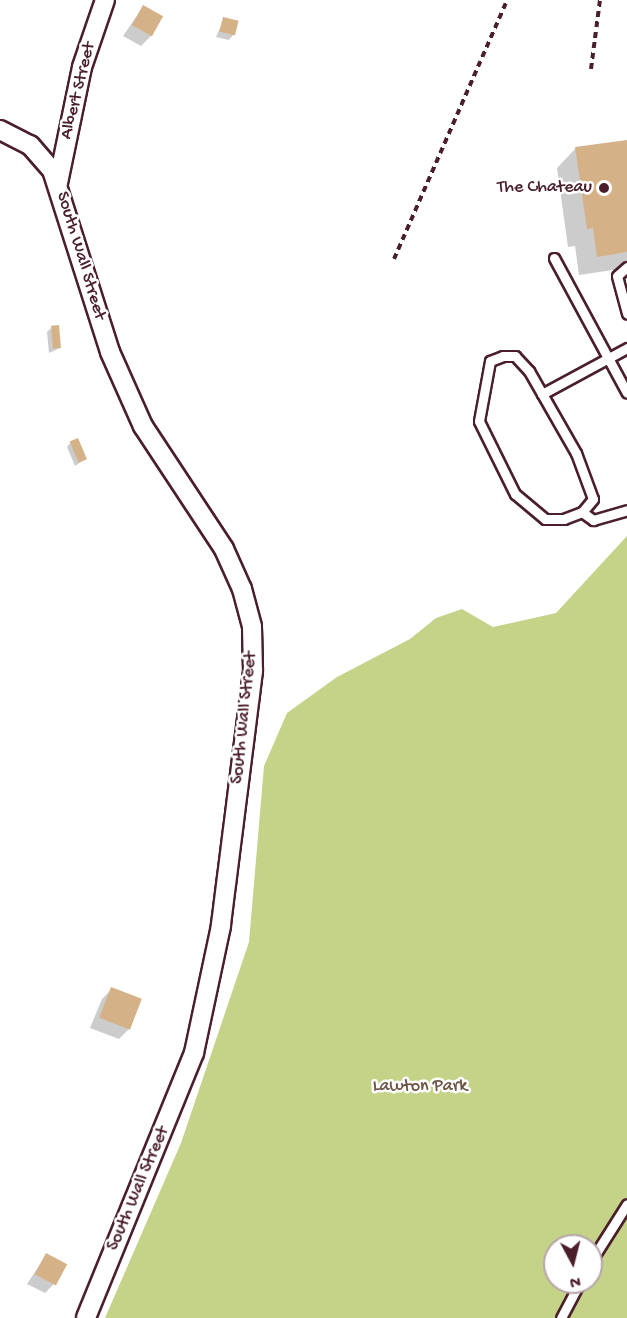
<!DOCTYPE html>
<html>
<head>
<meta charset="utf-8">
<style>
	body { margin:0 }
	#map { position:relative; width:627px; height:1318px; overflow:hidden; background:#fff; font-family:"Gochi Hand",sans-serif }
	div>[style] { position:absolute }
	.green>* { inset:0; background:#c4d387 }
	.shadow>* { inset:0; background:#0003 }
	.building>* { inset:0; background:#d5b187; transform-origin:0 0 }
	.path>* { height:4px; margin-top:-2px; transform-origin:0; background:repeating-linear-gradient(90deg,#4a1f2b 0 6px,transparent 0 10.5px) }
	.roads { filter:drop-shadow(2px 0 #4a1f2b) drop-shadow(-2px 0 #4a1f2b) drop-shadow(0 2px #4a1f2b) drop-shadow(0 -2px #4a1f2b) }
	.lane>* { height:9px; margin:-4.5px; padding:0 4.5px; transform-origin:4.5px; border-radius:4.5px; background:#fff }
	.street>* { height:18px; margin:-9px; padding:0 9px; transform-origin:9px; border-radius:9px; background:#fff }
	.dots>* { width:16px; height:16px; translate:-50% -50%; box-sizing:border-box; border:3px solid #fff; border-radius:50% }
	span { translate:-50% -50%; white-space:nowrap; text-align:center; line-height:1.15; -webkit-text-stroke:5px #fff; paint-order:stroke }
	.street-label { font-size:18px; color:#4a1f2b }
	.poi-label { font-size:18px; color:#4a1f2b }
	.right { translate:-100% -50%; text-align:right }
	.park-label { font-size:18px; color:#6f5547 }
	.north { position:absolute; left:543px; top:1234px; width:60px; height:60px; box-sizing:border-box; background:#fff; border:2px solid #b7a5aa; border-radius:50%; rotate:173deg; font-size:16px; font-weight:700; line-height:24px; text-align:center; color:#4a1f2b }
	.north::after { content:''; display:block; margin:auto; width:21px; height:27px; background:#4a1f2b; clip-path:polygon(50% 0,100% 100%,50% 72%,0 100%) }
</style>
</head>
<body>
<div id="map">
	<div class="green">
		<div style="clip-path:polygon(evenodd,627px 536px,627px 1318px,105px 1318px,181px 1143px,249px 942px,264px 766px,287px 713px,337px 677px,410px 639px,436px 618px,462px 609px,493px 627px,556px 613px,627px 536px,555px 1246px,591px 1246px,591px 1282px,555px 1282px,555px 1246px)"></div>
	</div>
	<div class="shadow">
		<div style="clip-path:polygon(143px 7px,151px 36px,141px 46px,123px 36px)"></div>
		<div style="clip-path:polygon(224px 19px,233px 35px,229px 40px,216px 37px)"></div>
		<div style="clip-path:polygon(627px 141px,627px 268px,579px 275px,575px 246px,568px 247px,557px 168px,575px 149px)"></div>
		<div style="clip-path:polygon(51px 328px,60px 348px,49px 353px,47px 332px)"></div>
		<div style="clip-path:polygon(71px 442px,85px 459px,75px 466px,67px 447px)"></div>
		<div style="clip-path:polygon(112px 989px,129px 1029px,119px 1039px,90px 1028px,102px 999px)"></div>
		<div style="clip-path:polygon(46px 1255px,55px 1283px,45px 1293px,27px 1284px)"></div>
	</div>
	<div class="building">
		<div style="left:143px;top:5px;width:23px;height:23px;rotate:29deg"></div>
		<div style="left:223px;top:17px;width:16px;height:15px;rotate:14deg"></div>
		<div style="clip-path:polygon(627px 140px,627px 252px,597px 257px,593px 228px,587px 229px,575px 147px)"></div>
		<div style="left:59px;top:325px;width:23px;height:8px;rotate:85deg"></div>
		<div style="left:78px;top:438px;width:23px;height:9px;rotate:67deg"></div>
		<div style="left:111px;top:987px;width:33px;height:33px;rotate:21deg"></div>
		<div style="left:46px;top:1253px;width:24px;height:24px;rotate:28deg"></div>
	</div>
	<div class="path">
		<div style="left:591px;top:69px;width:70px;rotate:-82.6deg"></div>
		<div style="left:394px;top:259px;width:283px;rotate:-66.4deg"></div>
	</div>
	<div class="roads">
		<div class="lane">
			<div style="left:554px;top:258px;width:153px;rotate:61.6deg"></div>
			<div style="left:627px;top:267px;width:13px;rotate:138deg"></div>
			<div style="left:617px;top:276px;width:39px;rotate:75deg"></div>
			<div style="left:503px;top:356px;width:12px"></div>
			<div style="left:515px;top:356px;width:21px;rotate:47deg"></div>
			<div style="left:529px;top:371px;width:95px;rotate:60.2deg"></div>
			<div style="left:576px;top:453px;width:49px;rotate:69.7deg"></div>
			<div style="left:593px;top:499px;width:17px;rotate:130deg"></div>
			<div style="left:582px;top:512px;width:19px;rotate:159deg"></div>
			<div style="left:564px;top:519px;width:19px;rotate:180deg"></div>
			<div style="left:545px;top:519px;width:39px;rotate:-140deg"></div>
			<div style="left:515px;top:494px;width:81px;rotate:-116.3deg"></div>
			<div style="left:479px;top:421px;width:61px;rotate:-79.6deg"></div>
			<div style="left:490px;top:361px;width:14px;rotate:-21deg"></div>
			<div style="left:542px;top:394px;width:97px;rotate:-28.4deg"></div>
			<div style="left:582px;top:512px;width:14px;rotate:36deg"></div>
			<div style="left:593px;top:520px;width:35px;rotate:-16deg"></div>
			<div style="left:591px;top:1261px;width:67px;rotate:-57.7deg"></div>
			<div style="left:561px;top:1318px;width:41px;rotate:-62.2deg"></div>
		</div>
		<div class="street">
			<div style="left:0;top:130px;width:34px;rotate:27deg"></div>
			<div style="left:30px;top:145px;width:33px;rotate:49deg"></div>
			<div style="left:52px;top:170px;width:191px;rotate:72.3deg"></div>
			<div style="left:110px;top:352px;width:81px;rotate:66deg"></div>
			<div style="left:143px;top:426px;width:147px;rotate:56.6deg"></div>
			<div style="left:224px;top:549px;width:44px;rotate:65.8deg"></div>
			<div style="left:242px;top:589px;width:39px;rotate:75deg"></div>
			<div style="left:252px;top:627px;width:44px;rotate:88.7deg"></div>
			<div style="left:253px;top:671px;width:257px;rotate:97.2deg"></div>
			<div style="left:221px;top:926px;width:130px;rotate:102deg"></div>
			<div style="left:194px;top:1053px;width:286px;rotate:112.2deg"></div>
			<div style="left:58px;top:183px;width:118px;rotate:-78.3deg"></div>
			<div style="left:82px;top:67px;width:71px;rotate:-71.1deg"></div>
		</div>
	</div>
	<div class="dots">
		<div style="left:604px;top:188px;background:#4a1f2b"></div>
	</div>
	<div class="street-label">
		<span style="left:79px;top:91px;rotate:-76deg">Albert Street</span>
		<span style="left:80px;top:256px;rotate:73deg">South Wall Street</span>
		<span style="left:245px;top:718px;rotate:-84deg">South Wall Street</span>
		<span style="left:139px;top:1189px;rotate:-67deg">South Wall Street</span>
	</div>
	<div class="poi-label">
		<span class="right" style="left:592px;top:188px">The Chateau</span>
	</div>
	<div class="park-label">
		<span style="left:420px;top:1087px">Lawton Park</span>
	</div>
	<div class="north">N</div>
</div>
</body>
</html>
